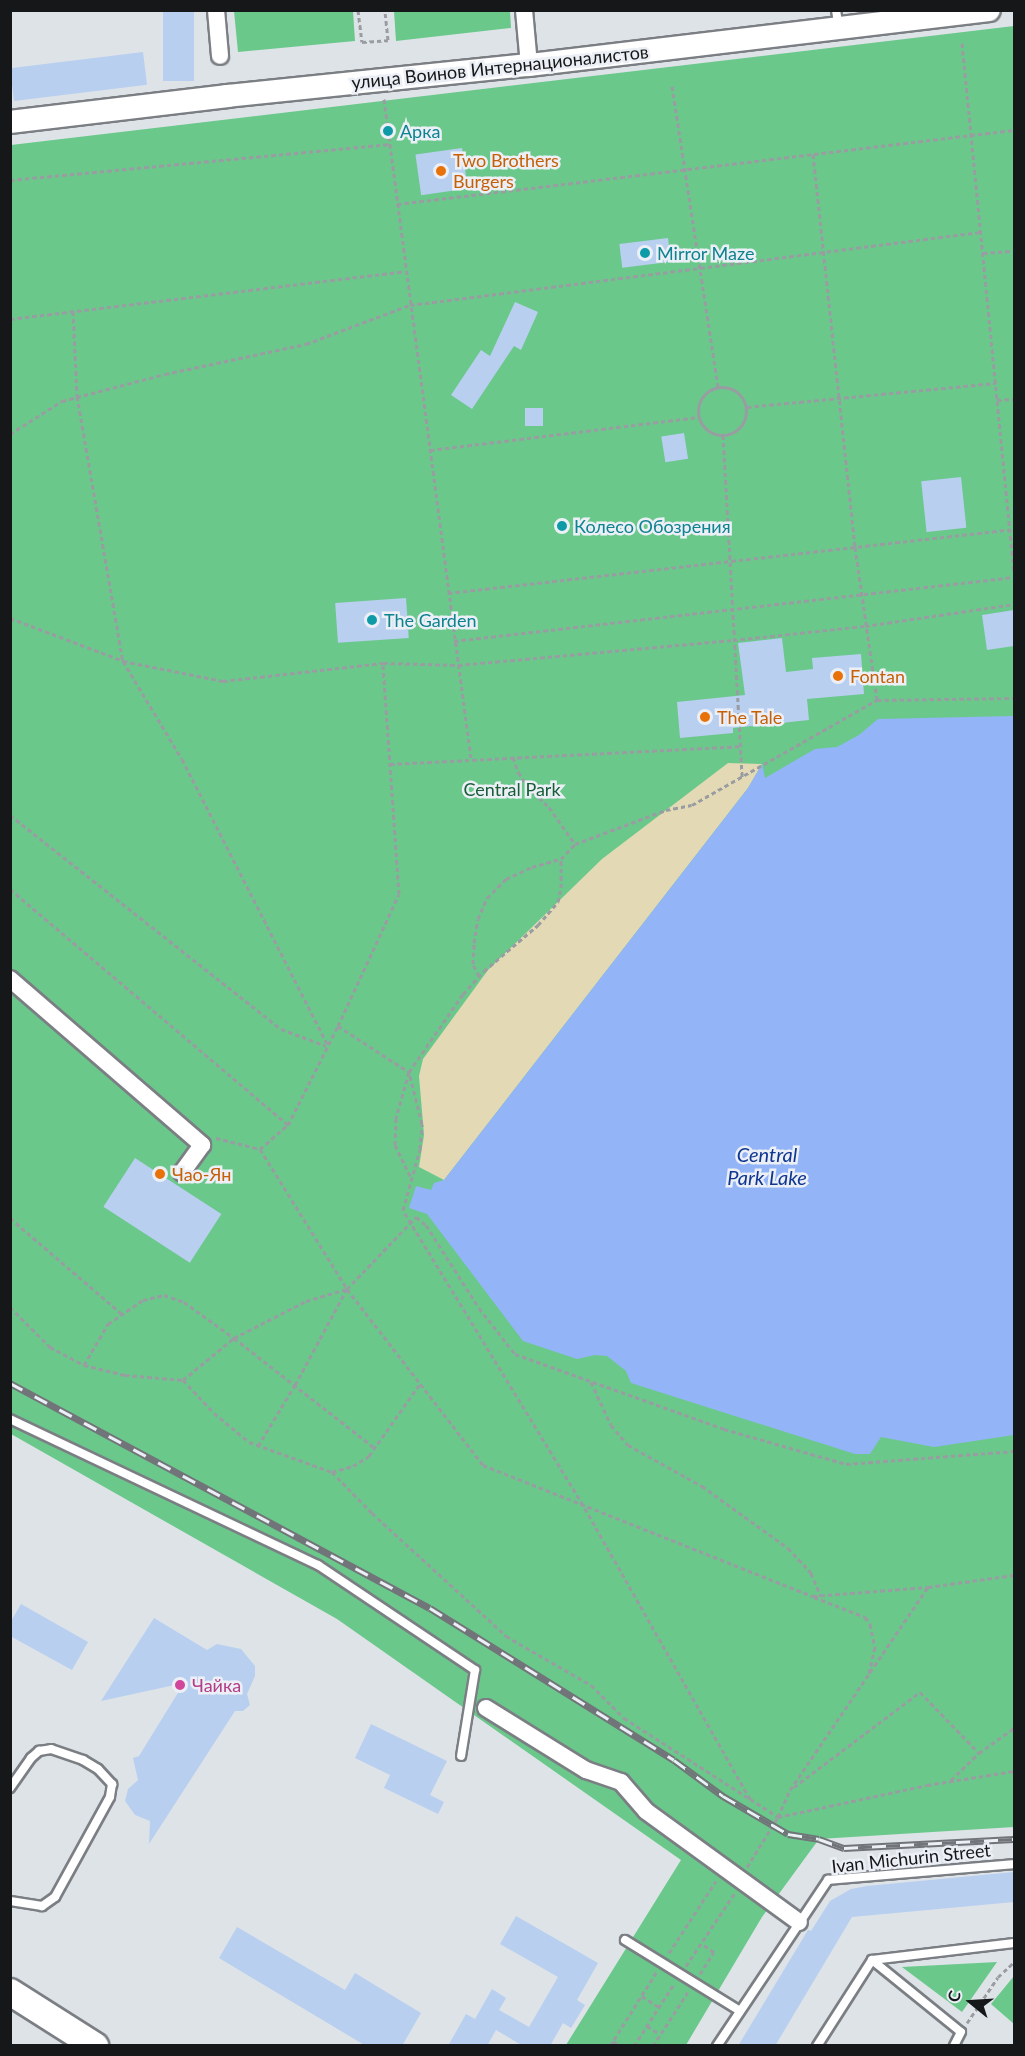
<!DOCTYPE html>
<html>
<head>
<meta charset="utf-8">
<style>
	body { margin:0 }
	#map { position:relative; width:1025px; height:2056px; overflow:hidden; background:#dee3e8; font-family:Lato,sans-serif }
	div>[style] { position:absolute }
	.green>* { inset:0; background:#6ac88b }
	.sand>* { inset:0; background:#e3d9b4 }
	.water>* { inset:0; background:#93b5f7 }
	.building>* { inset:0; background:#b8cfef; transform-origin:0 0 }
	.path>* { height:3px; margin-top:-1.5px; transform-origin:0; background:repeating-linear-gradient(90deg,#999da1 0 4.5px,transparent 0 7.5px) }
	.path>.ring { margin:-1.5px; padding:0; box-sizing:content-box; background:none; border:3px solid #999da1; border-radius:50% }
	.roads { filter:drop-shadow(2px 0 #7b7f84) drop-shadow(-2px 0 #7b7f84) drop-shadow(0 2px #7b7f84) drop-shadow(0 -2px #7b7f84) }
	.service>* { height:8px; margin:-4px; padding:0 4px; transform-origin:4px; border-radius:4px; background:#fff }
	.minor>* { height:16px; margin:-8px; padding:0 8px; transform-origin:8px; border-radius:8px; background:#fff }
	.secondary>* { height:22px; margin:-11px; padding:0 11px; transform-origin:11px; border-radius:11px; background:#fff }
	.primary>* { height:26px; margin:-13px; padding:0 13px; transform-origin:13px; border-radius:13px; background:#fff }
	.rail>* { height:7px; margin-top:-3.5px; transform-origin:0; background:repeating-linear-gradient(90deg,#ecf0f6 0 14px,#717478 0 28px); box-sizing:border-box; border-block:2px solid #717478 }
	.dots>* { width:16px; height:16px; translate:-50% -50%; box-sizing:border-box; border:3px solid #ecf0f6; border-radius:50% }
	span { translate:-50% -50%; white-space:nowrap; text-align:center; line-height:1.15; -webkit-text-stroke:5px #ecf0f6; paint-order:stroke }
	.street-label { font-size:18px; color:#151719 }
	.culture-label { font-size:18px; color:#0d838f }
	.left { translate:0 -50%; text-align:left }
	.food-label { font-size:18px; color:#c56008 }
	.park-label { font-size:18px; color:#175d36 }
	.hotel-label { font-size:18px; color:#b23c85 }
	.water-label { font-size:20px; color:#0e3692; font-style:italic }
	.frame { position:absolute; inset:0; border:12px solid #151719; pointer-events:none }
	.north { position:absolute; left:941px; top:1972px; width:60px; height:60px; -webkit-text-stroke:4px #ecf0f6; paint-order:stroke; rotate:288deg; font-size:16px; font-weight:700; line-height:24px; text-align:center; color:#151719 }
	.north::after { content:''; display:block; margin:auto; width:21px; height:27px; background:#151719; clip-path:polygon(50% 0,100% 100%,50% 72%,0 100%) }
</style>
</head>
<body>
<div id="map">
	<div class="green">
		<div style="clip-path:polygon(234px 11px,353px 11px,355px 41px,238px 52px)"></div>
		<div style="clip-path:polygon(394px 11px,510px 11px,511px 28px,396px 41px)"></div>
		<div style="clip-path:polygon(1014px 26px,1014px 1827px,819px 1839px,762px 1917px,686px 2045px,566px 2045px,681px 1860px,337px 1619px,11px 1434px,11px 145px)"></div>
		<div style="clip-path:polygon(997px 1962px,962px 2012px,902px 1967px)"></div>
		<div style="clip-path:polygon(1014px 1976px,1014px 2024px,991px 2004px)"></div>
	</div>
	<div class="sand">
		<div style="clip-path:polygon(728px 763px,762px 764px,748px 788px,444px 1180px,419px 1167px,424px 1135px,419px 1076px,423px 1059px,488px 970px,602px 859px)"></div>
	</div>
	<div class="water">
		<div style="clip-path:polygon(1014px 716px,1014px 1435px,934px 1447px,881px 1437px,870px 1454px,855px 1454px,631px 1383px,626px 1371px,607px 1356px,595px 1355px,577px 1359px,523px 1341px,427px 1214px,409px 1208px,416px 1186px,431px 1190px,434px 1183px,444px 1180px,748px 788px,762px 764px,765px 778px,815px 749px,837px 747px,859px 735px,878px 719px)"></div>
	</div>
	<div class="building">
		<div style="left:163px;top:10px;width:31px;height:71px"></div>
		<div style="left:143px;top:52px;width:33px;height:134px;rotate:83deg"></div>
		<div style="left:462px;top:148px;width:41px;height:47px;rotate:82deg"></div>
		<div style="left:668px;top:238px;width:24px;height:49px;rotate:83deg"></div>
		<div style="clip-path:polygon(515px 302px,538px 312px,521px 350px,514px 346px,472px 409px,451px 395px,481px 350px,490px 356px)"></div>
		<div style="left:525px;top:408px;width:18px;height:18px"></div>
		<div style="left:684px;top:433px;width:26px;height:23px;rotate:81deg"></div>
		<div style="left:961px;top:477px;width:51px;height:40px;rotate:84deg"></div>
		<div style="left:406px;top:598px;width:40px;height:71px;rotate:86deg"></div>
		<div style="clip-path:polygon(1014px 610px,1014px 646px,987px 650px,982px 615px)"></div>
		<div style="clip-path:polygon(782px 638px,786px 672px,813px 669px,812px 658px,861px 654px,864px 694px,807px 699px,809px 720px,733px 728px,733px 733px,680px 738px,677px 702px,745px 695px,738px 643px)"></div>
		<div style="left:135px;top:1158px;width:103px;height:58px;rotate:33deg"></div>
		<div style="clip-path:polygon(21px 1604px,88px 1642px,72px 1670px,10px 1636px,10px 1623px)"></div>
		<div style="clip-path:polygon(154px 1618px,207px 1650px,217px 1644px,241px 1649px,255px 1666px,255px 1676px,247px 1694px,250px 1705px,243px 1711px,235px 1711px,149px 1844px,150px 1821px,135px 1815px,125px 1801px,128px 1789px,138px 1780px,133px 1758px,139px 1756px,184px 1683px,101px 1701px)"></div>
		<div style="clip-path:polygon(371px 1724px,447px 1761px,430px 1795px,444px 1802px,438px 1814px,384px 1788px,390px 1775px,355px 1758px)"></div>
		<div style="clip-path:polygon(1014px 1872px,1014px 1902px,852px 1917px,775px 2046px,738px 2046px,808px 1930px,811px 1931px,830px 1901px,851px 1889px,867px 1886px)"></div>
		<div style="clip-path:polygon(516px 1916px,598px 1963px,577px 2000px,585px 2005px,571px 2028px,563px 2023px,550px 2046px,523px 2046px,496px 2030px,487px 2046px,448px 2046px,466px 2014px,475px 2019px,492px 1989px,506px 1998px,499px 2010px,529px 2027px,558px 1977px,500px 1944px)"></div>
		<div style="clip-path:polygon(237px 1927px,345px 1990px,355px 1973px,421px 2013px,402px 2046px,366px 2046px,219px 1958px)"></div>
	</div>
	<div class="path">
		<div style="left:358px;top:10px;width:32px;rotate:83deg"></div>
		<div style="left:362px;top:42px;width:26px;rotate:-4deg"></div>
		<div style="left:388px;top:40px;width:30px;rotate:-96deg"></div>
		<div style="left:962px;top:43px;width:533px;rotate:84.4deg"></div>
		<div style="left:672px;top:86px;width:304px;rotate:81.3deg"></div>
		<div style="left:384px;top:99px;width:666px;rotate:82.49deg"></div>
		<div style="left:813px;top:154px;width:395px;rotate:83.9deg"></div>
		<div style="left:855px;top:547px;width:155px;rotate:81.8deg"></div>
		<div style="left:10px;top:180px;width:382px;rotate:-5.4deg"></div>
		<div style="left:397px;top:204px;width:621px;rotate:-6.84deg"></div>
		<div style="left:983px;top:253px;width:31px;rotate:-4deg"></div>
		<div style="left:73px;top:311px;width:85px;rotate:87.3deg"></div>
		<div style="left:77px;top:396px;width:269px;rotate:80.2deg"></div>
		<div style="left:123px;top:661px;width:114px;rotate:59deg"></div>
		<div style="left:182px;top:759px;width:322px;rotate:63deg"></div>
		<div style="left:10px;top:319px;width:398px;rotate:-6.9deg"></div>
		<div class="ring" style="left:698px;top:387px;width:45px;height:45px"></div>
		<div style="left:997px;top:400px;width:17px;rotate:-3deg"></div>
		<div style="left:747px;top:407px;width:250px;rotate:-5.5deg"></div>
		<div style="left:10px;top:434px;width:62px;rotate:-32.4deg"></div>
		<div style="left:62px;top:401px;width:106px;rotate:-14.7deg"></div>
		<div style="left:165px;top:374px;width:144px;rotate:-12deg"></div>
		<div style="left:306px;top:344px;width:111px;rotate:-20.6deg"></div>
		<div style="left:410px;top:305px;width:575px;rotate:-7.3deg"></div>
		<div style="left:723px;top:435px;width:344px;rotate:86.8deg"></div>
		<div style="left:430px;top:450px;width:271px;rotate:-7deg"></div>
		<div style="left:448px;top:593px;width:570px;rotate:-6.45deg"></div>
		<div style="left:10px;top:618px;width:121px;rotate:20.8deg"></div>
		<div style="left:123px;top:661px;width:102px;rotate:11.3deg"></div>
		<div style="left:223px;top:681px;width:161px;rotate:-6.4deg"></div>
		<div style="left:383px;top:663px;width:75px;rotate:1.5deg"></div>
		<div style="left:458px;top:665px;width:276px;rotate:-5.2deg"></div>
		<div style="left:733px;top:640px;width:133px;rotate:-6.1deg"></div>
		<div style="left:865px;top:626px;width:151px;rotate:-8.4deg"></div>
		<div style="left:454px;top:641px;width:564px;rotate:-6.52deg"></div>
		<div style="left:513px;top:757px;width:16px;rotate:72deg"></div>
		<div style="left:518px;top:772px;width:18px;rotate:56deg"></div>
		<div style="left:528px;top:787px;width:29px;rotate:44deg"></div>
		<div style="left:549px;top:807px;width:45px;rotate:54.9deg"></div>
		<div style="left:390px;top:764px;width:351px;rotate:-2.9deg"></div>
		<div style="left:10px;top:815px;width:345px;rotate:38.3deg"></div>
		<div style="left:281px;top:1029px;width:48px;rotate:20.7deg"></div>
		<div style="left:10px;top:889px;width:365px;rotate:40.3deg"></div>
		<div style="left:479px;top:976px;width:13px;rotate:-117deg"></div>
		<div style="left:473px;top:964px;width:21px;rotate:-87deg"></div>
		<div style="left:474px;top:943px;width:24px;rotate:-81deg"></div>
		<div style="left:478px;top:919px;width:23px;rotate:-67deg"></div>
		<div style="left:487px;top:898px;width:27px;rotate:-45deg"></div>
		<div style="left:506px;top:879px;width:29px;rotate:-25deg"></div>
		<div style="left:532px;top:867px;width:29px;rotate:-16deg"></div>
		<div style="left:338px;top:1026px;width:85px;rotate:32.9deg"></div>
		<div style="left:409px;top:1072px;width:48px;rotate:105.8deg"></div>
		<div style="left:396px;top:1118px;width:27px;rotate:92deg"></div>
		<div style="left:395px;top:1145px;width:39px;rotate:64deg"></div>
		<div style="left:216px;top:1138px;width:45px;rotate:14deg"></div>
		<div style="left:260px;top:1149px;width:165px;rotate:58.1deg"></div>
		<div style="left:347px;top:1289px;width:222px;rotate:52.3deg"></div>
		<div style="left:483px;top:1465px;width:355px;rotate:21.7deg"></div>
		<div style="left:813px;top:1596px;width:115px;rotate:-4.5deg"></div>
		<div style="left:928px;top:1587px;width:87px;rotate:-7.9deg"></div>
		<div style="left:260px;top:1149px;width:37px;rotate:-41deg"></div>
		<div style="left:288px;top:1125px;width:111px;rotate:-63.2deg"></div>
		<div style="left:338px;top:1026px;width:145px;rotate:-65.2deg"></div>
		<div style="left:399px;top:894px;width:232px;rotate:-94deg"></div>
		<div style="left:10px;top:1218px;width:148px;rotate:40.6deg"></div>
		<div style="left:10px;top:1307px;width:57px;rotate:45deg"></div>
		<div style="left:50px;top:1347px;width:38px;rotate:28deg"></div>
		<div style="left:84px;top:1365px;width:42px;rotate:13.7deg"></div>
		<div style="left:125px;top:1375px;width:58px;rotate:4.9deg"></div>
		<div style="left:183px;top:1380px;width:45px;rotate:46.8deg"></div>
		<div style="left:214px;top:1413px;width:45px;rotate:39.6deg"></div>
		<div style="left:249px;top:1442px;width:88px;rotate:19.9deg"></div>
		<div style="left:332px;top:1472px;width:57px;rotate:45.7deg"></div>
		<div style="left:372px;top:1513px;width:182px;rotate:42.5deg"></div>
		<div style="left:506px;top:1636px;width:98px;rotate:30deg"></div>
		<div style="left:591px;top:1685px;width:47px;rotate:45deg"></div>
		<div style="left:624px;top:1718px;width:183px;rotate:32.7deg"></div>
		<div style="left:778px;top:1817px;width:152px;rotate:-12.1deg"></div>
		<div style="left:927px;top:1785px;width:88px;rotate:-9.1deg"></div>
		<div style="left:84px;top:1365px;width:48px;rotate:-59.7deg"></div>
		<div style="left:108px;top:1324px;width:42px;rotate:-34.4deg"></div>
		<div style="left:143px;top:1300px;width:22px;rotate:-13deg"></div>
		<div style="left:164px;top:1295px;width:21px;rotate:19deg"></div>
		<div style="left:184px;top:1302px;width:62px;rotate:35.8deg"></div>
		<div style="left:234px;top:1338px;width:179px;rotate:38deg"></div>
		<div style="left:183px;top:1380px;width:66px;rotate:-39.5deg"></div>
		<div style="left:234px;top:1338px;width:81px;rotate:-27.2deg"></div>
		<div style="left:306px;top:1301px;width:43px;rotate:-16.3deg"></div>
		<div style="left:591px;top:1382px;width:47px;rotate:65.1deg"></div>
		<div style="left:611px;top:1425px;width:26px;rotate:50deg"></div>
		<div style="left:628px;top:1445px;width:85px;rotate:29deg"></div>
		<div style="left:702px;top:1486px;width:106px;rotate:35.8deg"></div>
		<div style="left:788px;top:1548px;width:34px;rotate:47deg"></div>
		<div style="left:811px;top:1573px;width:25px;rotate:67deg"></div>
		<div style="left:258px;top:1446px;width:71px;rotate:-58.8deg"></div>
		<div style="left:295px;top:1385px;width:109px;rotate:-61.6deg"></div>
		<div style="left:347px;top:1289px;width:100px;rotate:-46.2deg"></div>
		<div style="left:416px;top:1217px;width:13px;rotate:39deg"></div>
		<div style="left:426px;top:1225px;width:98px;rotate:57.4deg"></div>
		<div style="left:479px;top:1308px;width:58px;rotate:52deg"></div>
		<div style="left:515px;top:1354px;width:222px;rotate:19.7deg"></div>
		<div style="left:724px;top:1429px;width:127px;rotate:16deg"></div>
		<div style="left:846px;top:1464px;width:169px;rotate:-4.4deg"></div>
		<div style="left:332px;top:1472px;width:22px;rotate:-16deg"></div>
		<div style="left:353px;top:1466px;width:19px;rotate:-32deg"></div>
		<div style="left:369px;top:1456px;width:87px;rotate:-54.8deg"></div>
		<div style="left:814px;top:1597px;width:55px;rotate:21.4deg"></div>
		<div style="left:865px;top:1617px;width:9px;rotate:54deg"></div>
		<div style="left:870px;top:1624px;width:24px;rotate:78deg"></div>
		<div style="left:875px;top:1647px;width:27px;rotate:103deg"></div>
		<div style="left:951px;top:1780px;width:39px;rotate:-44deg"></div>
		<div style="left:979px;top:1753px;width:43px;rotate:-35.5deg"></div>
		<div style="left:794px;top:1787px;width:158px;rotate:-37deg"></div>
		<div style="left:920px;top:1692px;width:85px;rotate:46deg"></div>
		<div style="left:750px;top:1799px;width:338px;rotate:-119.6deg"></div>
		<div style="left:583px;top:1505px;width:346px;rotate:-121.4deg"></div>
		<div style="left:403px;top:1210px;width:63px;rotate:-74.4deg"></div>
		<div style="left:420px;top:1149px;width:25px;rotate:-85deg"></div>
		<div style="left:422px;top:1124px;width:54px;rotate:-104deg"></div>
		<div style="left:409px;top:1072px;width:95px;rotate:-55.3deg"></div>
		<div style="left:463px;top:994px;width:31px;rotate:-48deg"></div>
		<div style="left:484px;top:971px;width:71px;rotate:-40.4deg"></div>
		<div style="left:538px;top:925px;width:30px;rotate:-49deg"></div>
		<div style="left:558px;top:902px;width:14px;rotate:-78deg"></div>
		<div style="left:561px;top:888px;width:29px;rotate:-90deg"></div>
		<div style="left:561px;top:859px;width:21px;rotate:-47deg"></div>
		<div style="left:575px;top:844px;width:97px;rotate:-20.5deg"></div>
		<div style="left:666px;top:810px;width:26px;rotate:-11deg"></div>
		<div style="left:692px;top:805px;width:213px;rotate:-29.6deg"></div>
		<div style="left:877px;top:700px;width:137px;rotate:-0.8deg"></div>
		<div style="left:747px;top:1867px;width:59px;rotate:-58.2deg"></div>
		<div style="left:778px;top:1817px;width:30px;rotate:-66deg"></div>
		<div style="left:790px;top:1790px;width:245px;rotate:-55.8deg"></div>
		<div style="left:669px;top:1953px;width:86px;rotate:-56.9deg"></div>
		<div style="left:686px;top:1966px;width:87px;rotate:-56.3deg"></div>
		<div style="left:700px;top:1974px;width:26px;rotate:-58deg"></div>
		<div style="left:714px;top:1952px;width:14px;rotate:-146deg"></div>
		<div style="left:642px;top:1996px;width:20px;rotate:33deg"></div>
		<div style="left:967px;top:2023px;width:55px;rotate:-56deg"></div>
		<div style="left:998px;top:1977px;width:22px;rotate:-43deg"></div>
		<div style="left:647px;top:2026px;width:15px;rotate:32deg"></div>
		<div style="left:613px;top:2041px;width:9px;rotate:36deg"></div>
		<div style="left:610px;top:2046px;width:89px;rotate:-57.9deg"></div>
		<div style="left:634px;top:2046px;width:74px;rotate:-57.2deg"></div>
		<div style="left:653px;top:2046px;width:64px;rotate:-57.1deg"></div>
	</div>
	<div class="roads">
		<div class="service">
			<div style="left:836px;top:10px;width:18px;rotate:81deg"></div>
			<div style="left:10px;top:1419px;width:341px;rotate:25.4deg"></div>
			<div style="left:318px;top:1565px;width:189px;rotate:33.8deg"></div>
			<div style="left:475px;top:1670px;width:87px;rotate:99.2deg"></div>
			<div style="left:10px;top:1788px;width:37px;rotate:-55deg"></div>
			<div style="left:31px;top:1758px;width:11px;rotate:-41deg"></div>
			<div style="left:39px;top:1751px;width:12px;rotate:-9deg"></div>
			<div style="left:51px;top:1749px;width:34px;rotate:19deg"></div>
			<div style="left:83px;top:1760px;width:17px;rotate:31deg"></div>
			<div style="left:98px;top:1769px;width:21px;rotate:47deg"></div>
			<div style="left:112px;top:1784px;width:13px;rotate:99deg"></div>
			<div style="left:110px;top:1797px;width:114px;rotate:118.8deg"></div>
			<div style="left:55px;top:1897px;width:16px;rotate:145deg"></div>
			<div style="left:42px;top:1906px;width:32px;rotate:-171deg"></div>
			<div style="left:625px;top:1940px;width:135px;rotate:31.7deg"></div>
			<div style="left:872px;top:1960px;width:114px;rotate:39deg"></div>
			<div style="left:961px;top:2032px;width:16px;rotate:117deg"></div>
			<div style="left:717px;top:2046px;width:200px;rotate:-56.2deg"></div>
			<div style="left:828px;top:1880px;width:187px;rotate:-4.9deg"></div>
			<div style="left:817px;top:2046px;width:102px;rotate:-57.4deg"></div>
			<div style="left:872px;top:1960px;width:143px;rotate:-6.8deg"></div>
		</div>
		<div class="minor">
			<div style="left:216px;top:10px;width:46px;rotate:85deg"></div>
			<div style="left:524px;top:10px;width:55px;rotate:84.8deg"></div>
			<div style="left:10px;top:979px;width:254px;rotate:40.8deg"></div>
			<div style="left:202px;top:1145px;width:34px;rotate:126deg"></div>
			<div style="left:486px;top:1708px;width:118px;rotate:31.8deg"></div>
			<div style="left:586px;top:1770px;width:37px;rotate:19deg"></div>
			<div style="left:621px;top:1782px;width:38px;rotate:49deg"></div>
			<div style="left:646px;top:1811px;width:189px;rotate:36deg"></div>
		</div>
		<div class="secondary">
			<div style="left:10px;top:122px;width:219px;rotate:-6.8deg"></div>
			<div style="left:227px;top:96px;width:304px;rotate:-5.9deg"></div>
			<div style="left:529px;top:65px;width:463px;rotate:-6.8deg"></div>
		</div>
		<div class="primary">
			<div style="left:10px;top:1992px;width:101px;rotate:32.4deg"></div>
		</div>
	</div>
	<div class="rail">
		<div style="left:10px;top:1383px;width:476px;rotate:28.2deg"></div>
		<div style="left:430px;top:1608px;width:287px;rotate:31.9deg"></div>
		<div style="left:674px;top:1760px;width:61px;rotate:36.3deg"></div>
		<div style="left:723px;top:1796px;width:75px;rotate:30.3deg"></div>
		<div style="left:788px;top:1834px;width:31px;rotate:9deg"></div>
		<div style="left:819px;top:1839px;width:27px;rotate:20deg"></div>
		<div style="left:844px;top:1848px;width:170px;rotate:-3deg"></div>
	</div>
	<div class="dots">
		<div style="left:388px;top:131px;background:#0f9aa8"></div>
		<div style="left:441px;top:171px;background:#e8710a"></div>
		<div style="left:645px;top:253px;background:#0f9aa8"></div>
		<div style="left:562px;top:526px;background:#0f9aa8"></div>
		<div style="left:372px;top:620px;background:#0f9aa8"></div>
		<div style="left:838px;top:676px;background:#e8710a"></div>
		<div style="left:705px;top:717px;background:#e8710a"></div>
		<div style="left:160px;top:1174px;background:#e8710a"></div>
		<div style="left:180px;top:1685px;background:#d1479c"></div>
	</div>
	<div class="street-label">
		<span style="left:500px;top:67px;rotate:-6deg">улица Воинов Интернационалистов</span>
		<span style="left:911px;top:1858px;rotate:-6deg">Ivan Michurin Street</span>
	</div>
	<div class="culture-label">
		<span class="left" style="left:400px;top:131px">Арка</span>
		<span class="left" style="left:657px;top:253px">Mirror Maze</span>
		<span class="left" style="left:574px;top:526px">Колесо Обозрения</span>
		<span class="left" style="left:384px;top:620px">The Garden</span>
	</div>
	<div class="food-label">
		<span class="left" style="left:453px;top:171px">Two Brothers<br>Burgers</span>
		<span class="left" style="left:850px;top:676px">Fontan</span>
		<span class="left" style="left:717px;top:717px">The Tale</span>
		<span class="left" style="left:172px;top:1174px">Чао-Ян</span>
	</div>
	<div class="park-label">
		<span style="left:512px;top:789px">Central Park</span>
	</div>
	<div class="hotel-label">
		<span class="left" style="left:192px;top:1685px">Чайка</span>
	</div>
	<div class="water-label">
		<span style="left:767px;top:1166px">Central<br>Park Lake</span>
	</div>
	<div class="frame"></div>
	<div class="north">С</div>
</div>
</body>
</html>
